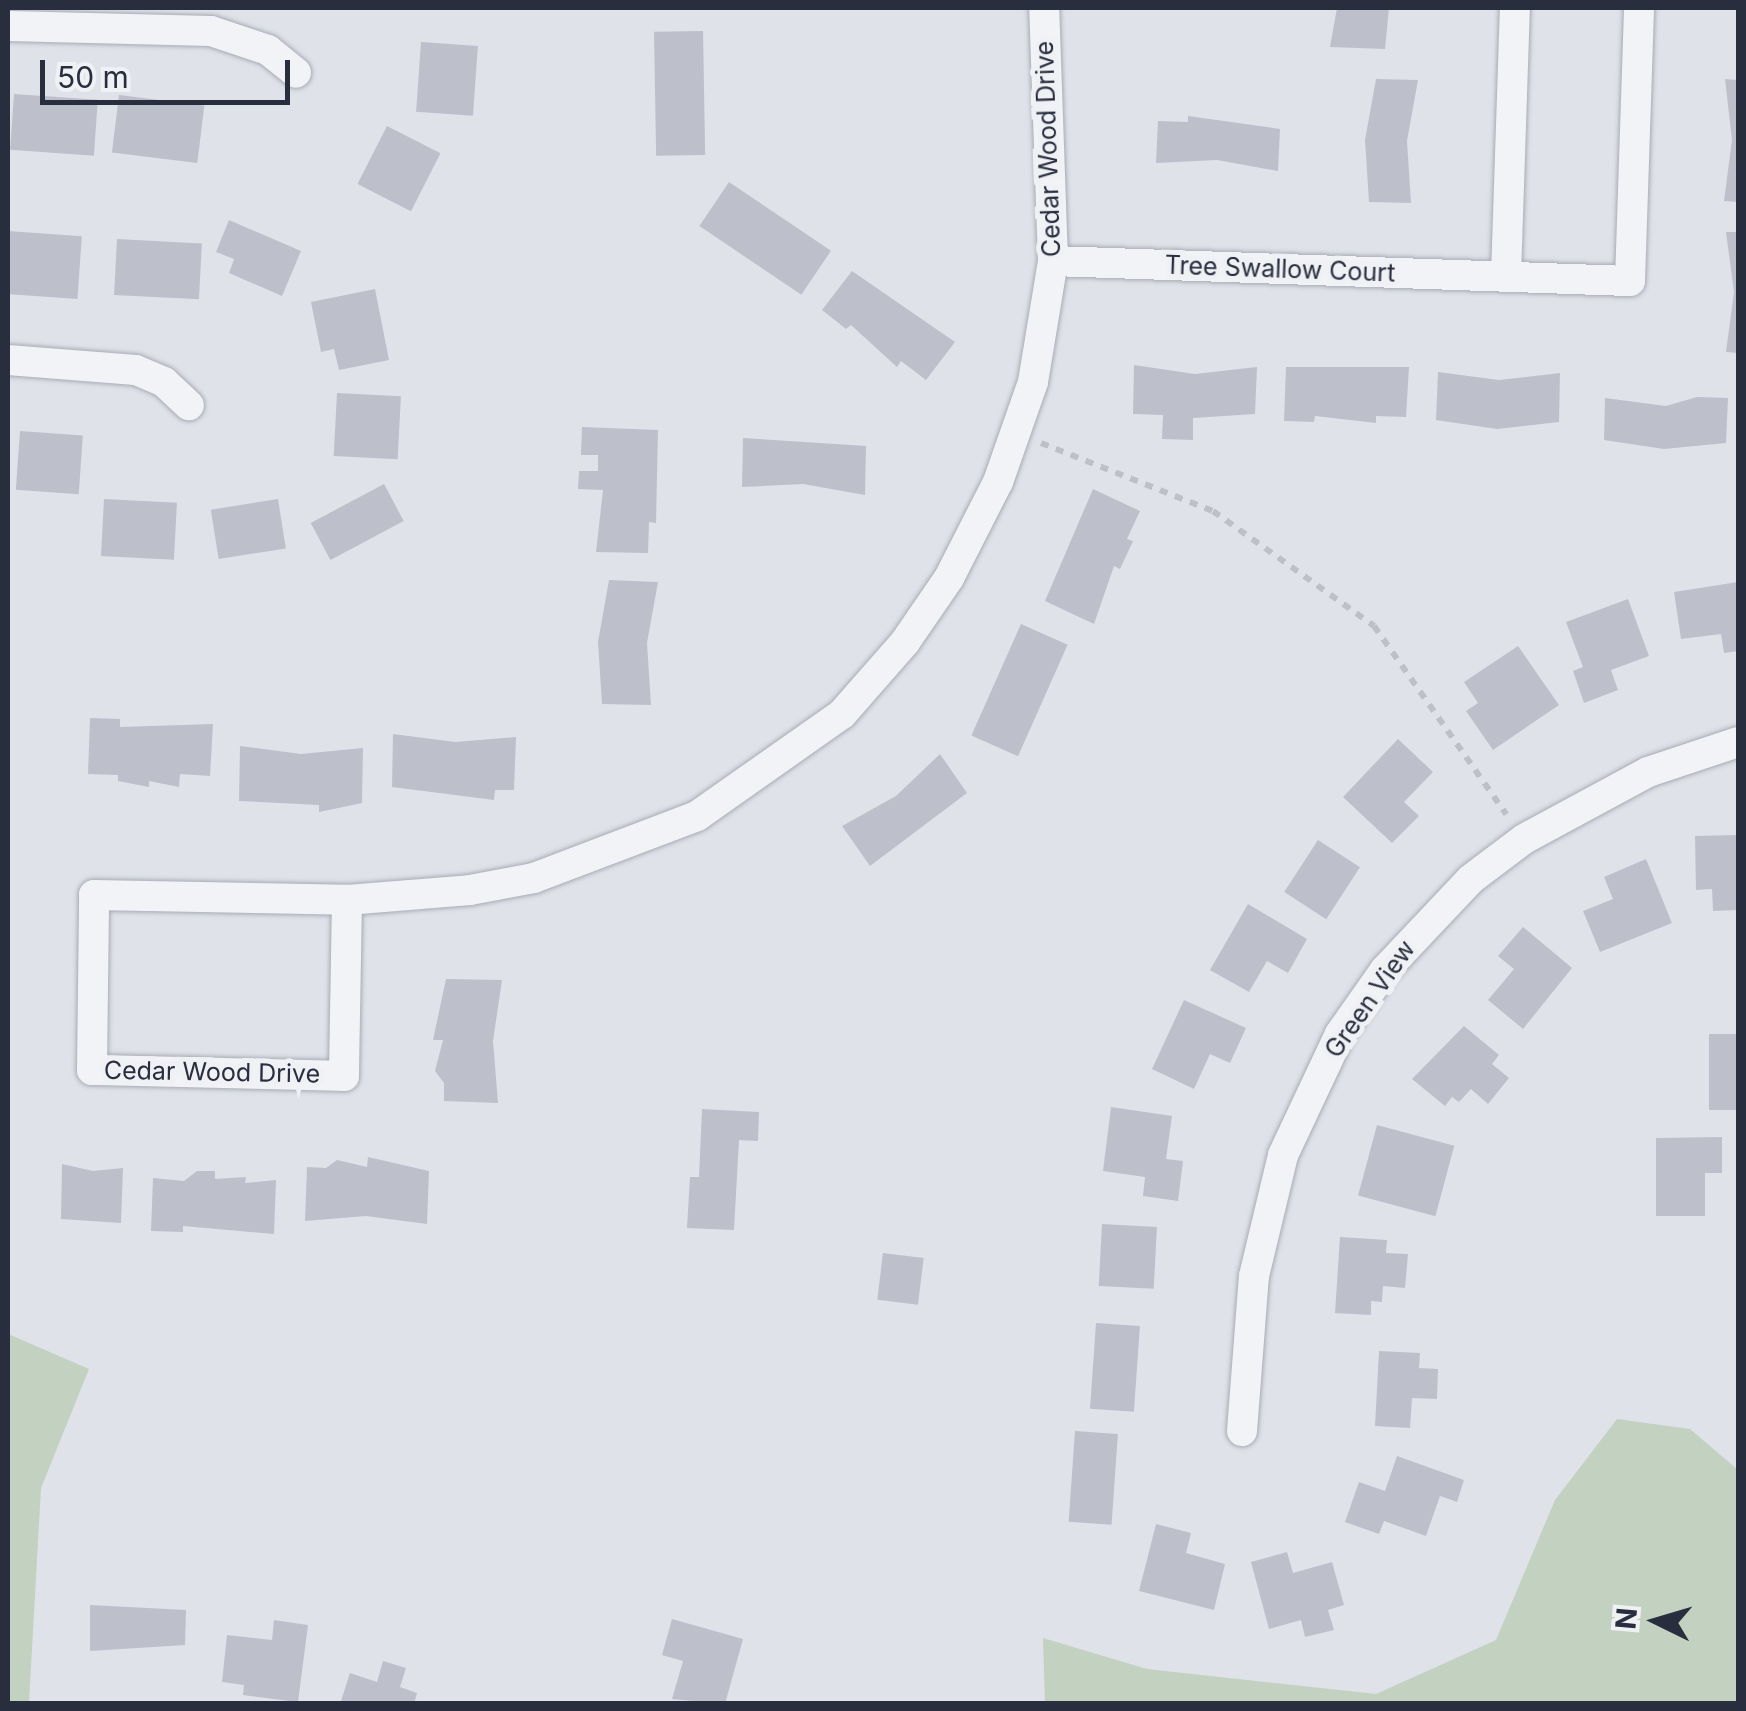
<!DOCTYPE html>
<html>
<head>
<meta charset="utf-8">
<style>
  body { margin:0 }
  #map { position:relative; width:1746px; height:1711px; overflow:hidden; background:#dfe2e8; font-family:Inter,sans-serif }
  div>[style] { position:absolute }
  .green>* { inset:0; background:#c3d1c1 }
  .building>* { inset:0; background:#bdc0ca; transform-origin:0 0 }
  .path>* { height:6px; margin-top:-3px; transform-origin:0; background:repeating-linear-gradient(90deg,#bec0c6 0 8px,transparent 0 16px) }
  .roads { filter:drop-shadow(0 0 2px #a8acb5) drop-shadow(0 0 2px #a8acb5) }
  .street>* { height:30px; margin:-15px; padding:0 15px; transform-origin:15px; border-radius:15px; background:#f2f3f6 }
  span { translate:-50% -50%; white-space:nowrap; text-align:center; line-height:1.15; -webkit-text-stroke:10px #eff1f5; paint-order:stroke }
  .street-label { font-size:25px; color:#292e3e }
  .frame { position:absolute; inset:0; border:10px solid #292e3e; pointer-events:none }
  .north { position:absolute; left:1606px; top:1571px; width:100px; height:100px; -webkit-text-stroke:8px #eff1f5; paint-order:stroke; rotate:275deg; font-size:28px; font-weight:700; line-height:40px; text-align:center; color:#292e3e }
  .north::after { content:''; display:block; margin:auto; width:35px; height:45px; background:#292e3e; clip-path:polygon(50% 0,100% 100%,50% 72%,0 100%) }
  .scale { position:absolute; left:40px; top:60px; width:250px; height:45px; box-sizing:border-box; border:5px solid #292e3e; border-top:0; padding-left:12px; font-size:30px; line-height:35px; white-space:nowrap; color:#292e3e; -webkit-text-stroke:8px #eff1f5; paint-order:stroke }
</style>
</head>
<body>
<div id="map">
  <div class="green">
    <i style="clip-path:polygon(8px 1334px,89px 1369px,41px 1488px,29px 1703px,8px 1703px)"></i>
    <i style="clip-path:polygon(1617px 1419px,1690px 1429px,1738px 1470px,1738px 1703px,1045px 1703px,1043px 1638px,1147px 1669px,1376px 1694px,1496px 1640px,1555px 1500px)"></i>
  </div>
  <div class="building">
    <i style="clip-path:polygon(1337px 8px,1389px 8px,1385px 49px,1330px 47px)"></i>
    <i style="left:703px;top:31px;width:124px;height:49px;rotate:89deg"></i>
    <i style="left:421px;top:42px;width:57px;height:70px;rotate:4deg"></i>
    <i style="clip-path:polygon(1376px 79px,1418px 80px,1407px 141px,1411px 203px,1369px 202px,1365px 140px)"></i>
    <i style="clip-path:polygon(1725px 79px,1738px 80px,1738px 202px,1724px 201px,1732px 140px)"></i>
    <i style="left:14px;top:94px;width:84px;height:56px;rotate:4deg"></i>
    <i style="left:119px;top:95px;width:86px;height:58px;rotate:7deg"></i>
    <i style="clip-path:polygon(1188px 116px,1280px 129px,1278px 171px,1217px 160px,1156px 163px,1158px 121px,1188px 122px)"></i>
    <i style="left:387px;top:126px;width:60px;height:65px;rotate:27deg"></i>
    <i style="left:729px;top:182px;width:123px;height:53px;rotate:34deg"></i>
    <i style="clip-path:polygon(229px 220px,301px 251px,282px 296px,229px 273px,234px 259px,216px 252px)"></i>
    <i style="left:8px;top:231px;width:74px;height:63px;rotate:4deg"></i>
    <i style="clip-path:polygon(1726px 232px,1738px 232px,1738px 353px,1726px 352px,1734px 292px)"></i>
    <i style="left:117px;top:239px;width:85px;height:56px;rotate:3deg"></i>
    <i style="clip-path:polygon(852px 271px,955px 342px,926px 380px,901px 361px,897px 367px,851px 325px,846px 329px,822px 310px)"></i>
    <i style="clip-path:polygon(375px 289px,389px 360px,339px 370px,334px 349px,321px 352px,311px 302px)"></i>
    <i style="clip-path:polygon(1134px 365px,1195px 374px,1257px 367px,1255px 414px,1193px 418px,1193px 440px,1162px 439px,1163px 415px,1133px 414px)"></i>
    <i style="clip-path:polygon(1286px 367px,1409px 367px,1406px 417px,1376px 416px,1376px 423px,1315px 416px,1314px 422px,1284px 421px)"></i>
    <i style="clip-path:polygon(1438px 372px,1499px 380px,1560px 373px,1559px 422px,1497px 429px,1436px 420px)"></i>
    <i style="left:337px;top:393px;width:64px;height:63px;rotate:3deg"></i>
    <i style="clip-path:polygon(1697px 397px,1728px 398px,1726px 443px,1664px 449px,1604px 440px,1605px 398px,1666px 406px)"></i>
    <i style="clip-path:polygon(582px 427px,658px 430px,656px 523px,649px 522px,648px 553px,596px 552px,603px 490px,578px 489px,579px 471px,598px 471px,598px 455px,581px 455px)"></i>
    <i style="left:20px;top:431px;width:63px;height:59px;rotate:4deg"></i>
    <i style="clip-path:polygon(743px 438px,866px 446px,865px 495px,803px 484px,742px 487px)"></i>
    <i style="left:384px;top:484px;width:42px;height:83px;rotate:62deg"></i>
    <i style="clip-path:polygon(1093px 489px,1140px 511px,1127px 539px,1133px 541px,1120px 569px,1114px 566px,1094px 624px,1045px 601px)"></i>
    <i style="left:104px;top:499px;width:73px;height:57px;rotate:3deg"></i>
    <i style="left:278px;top:499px;width:50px;height:68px;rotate:81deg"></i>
    <i style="clip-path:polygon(609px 580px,658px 582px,647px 643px,651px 705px,602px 704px,598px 642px)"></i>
    <i style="clip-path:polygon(1738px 582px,1738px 651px,1724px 653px,1721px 634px,1681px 639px,1674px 592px)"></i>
    <i style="clip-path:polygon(1628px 599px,1649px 656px,1611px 670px,1618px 690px,1584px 703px,1573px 671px,1583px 667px,1566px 622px)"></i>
    <i style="left:1021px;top:624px;width:51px;height:122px;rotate:24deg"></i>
    <i style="clip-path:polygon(1518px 646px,1559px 705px,1493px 750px,1466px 711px,1478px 703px,1464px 682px)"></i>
    <i style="clip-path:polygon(90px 718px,120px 719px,120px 727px,213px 724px,210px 776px,180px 774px,179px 787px,149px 781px,149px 787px,118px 781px,118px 775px,88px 774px)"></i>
    <i style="clip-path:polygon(393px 734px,455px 742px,516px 737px,514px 790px,495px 790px,494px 800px,392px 787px)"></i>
    <i style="clip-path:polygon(1398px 739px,1433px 772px,1404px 802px,1419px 816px,1392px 843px,1343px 797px)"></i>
    <i style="clip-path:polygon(240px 746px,301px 754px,363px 748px,362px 803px,319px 812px,319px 805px,239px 801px)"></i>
    <i style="clip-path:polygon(940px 754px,967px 793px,870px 866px,842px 826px,896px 796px)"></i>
    <i style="clip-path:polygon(1738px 835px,1738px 910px,1713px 911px,1712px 889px,1696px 890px,1695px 836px)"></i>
    <i style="left:1318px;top:840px;width:50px;height:62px;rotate:33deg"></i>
    <i style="clip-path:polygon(1646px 859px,1672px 923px,1600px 952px,1583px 911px,1613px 899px,1604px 877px)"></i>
    <i style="clip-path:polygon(1248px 904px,1307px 939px,1288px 973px,1267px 961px,1249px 992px,1210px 970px)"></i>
    <i style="clip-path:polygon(1523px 927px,1572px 968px,1523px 1029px,1488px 1000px,1514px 969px,1498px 956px)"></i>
    <i style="clip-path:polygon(446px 979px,502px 980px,493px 1041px,498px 1103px,444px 1101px,444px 1083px,435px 1071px,443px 1040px,433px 1040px)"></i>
    <i style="clip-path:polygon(1184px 1000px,1246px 1028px,1230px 1063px,1210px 1054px,1194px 1089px,1152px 1069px)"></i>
    <i style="clip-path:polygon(1464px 1026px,1499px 1055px,1492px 1064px,1509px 1078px,1488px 1104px,1471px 1089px,1459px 1102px,1452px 1097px,1445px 1106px,1412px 1079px)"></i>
    <i style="left:1709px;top:1034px;width:29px;height:76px"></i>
    <i style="clip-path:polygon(1111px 1107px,1172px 1116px,1166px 1159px,1183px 1161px,1178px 1201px,1143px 1196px,1145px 1177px,1103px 1171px)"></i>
    <i style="clip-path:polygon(702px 1109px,759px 1112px,758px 1141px,739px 1140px,734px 1230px,687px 1228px,690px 1177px,699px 1177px)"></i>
    <i style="left:1377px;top:1125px;width:80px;height:73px;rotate:15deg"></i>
    <i style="clip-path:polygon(1722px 1137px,1722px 1173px,1705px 1173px,1705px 1216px,1656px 1216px,1656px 1138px)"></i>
    <i style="clip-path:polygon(368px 1157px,429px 1171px,427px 1224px,366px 1216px,305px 1221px,307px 1167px,326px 1168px,337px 1160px,367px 1167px)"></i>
    <i style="clip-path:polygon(62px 1164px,93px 1171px,123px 1168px,121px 1223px,61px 1219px)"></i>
    <i style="clip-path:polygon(197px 1171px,215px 1171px,215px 1179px,246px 1177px,245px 1183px,276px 1180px,274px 1234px,183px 1226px,183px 1232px,151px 1231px,153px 1178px,184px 1181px)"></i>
    <i style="left:1102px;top:1224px;width:55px;height:62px;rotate:3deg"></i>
    <i style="clip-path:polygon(1340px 1237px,1387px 1240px,1386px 1253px,1408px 1254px,1405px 1288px,1383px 1286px,1382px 1302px,1371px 1301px,1371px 1315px,1335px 1313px)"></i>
    <i style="left:883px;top:1253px;width:41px;height:47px;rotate:7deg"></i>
    <i style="left:1096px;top:1323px;width:44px;height:86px;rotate:4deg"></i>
    <i style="clip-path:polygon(1379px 1351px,1420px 1353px,1419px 1368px,1438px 1369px,1437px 1399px,1412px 1398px,1410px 1428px,1375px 1426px)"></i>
    <i style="left:1075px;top:1431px;width:43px;height:91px;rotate:4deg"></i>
    <i style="clip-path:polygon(1397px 1456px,1464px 1480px,1457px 1502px,1440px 1496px,1426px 1536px,1384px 1521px,1379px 1534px,1345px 1522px,1359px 1482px,1385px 1491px)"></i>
    <i style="clip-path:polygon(1156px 1524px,1191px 1533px,1186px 1553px,1225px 1564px,1214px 1610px,1139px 1591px)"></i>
    <i style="clip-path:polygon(1287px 1552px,1293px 1573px,1332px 1562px,1344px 1605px,1328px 1610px,1334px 1630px,1305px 1637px,1301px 1620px,1269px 1629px,1251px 1562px)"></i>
    <i style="clip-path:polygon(90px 1605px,186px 1610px,185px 1645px,90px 1651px)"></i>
    <i style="clip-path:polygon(672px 1619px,743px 1639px,725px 1704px,672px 1699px,683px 1661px,662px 1655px)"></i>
    <i style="clip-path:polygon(274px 1620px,308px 1625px,298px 1702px,243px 1695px,244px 1685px,222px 1682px,227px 1635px,272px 1640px)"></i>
    <i style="clip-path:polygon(383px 1661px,406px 1668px,400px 1687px,417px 1693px,414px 1704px,340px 1704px,350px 1673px,377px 1682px)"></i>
  </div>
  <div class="path">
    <i style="left:1041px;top:443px;width:185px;rotate:21.6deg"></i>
    <i style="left:1213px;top:511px;width:198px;rotate:35.5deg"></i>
    <i style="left:1374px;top:626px;width:230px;rotate:54.9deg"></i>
  </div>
  <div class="roads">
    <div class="street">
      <i style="left:8px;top:26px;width:203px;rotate:1.4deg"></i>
      <i style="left:211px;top:31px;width:60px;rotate:18.4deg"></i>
      <i style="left:268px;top:50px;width:36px;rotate:39deg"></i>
      <i style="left:1053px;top:261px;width:577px;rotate:1.99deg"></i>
      <i style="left:1630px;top:281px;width:273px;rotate:-88.1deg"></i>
      <i style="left:1506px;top:276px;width:268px;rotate:-88.1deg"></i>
      <i style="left:8px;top:360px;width:128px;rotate:4.5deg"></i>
      <i style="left:136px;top:370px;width:30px;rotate:23deg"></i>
      <i style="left:164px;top:382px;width:34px;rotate:43deg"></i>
      <i style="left:347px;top:900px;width:176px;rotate:91deg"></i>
      <i style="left:344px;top:1076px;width:252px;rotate:-178.6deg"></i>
      <i style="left:92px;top:1070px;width:175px;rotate:-89.3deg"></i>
      <i style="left:94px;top:895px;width:253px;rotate:1.1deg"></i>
      <i style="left:347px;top:900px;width:123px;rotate:-4.6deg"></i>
      <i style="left:470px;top:890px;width:65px;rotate:-10.6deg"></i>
      <i style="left:534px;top:878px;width:174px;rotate:-20.8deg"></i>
      <i style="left:697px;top:816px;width:177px;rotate:-35.1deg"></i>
      <i style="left:842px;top:714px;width:96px;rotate:-48.8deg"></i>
      <i style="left:905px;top:642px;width:78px;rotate:-55.5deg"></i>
      <i style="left:949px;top:578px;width:108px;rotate:-63deg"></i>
      <i style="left:998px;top:482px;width:106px;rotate:-70.7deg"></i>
      <i style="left:1033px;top:382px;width:123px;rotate:-80.6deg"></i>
      <i style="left:1053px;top:261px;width:253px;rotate:-92deg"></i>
      <i style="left:1242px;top:1431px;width:155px;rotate:-85.6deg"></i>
      <i style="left:1254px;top:1276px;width:124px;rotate:-76.5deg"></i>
      <i style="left:1283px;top:1155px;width:134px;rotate:-64.8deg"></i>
      <i style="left:1340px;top:1034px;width:78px;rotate:-54.9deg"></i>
      <i style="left:1385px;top:970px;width:125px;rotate:-46.6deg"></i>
      <i style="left:1471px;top:879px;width:66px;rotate:-37deg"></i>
      <i style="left:1524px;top:839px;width:141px;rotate:-28.4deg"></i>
      <i style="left:1648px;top:772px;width:95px;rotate:-18.4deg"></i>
    </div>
  </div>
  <div class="street-label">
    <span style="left:1048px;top:149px;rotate:-92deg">Cedar Wood Drive</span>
    <span style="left:1280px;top:269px;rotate:2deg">Tree Swallow Court</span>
    <span style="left:1370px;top:999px;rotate:-55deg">Green View</span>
    <span style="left:212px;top:1072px;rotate:1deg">Cedar Wood Drive</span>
  </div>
  <div class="frame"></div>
  <div class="north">N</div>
  <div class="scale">50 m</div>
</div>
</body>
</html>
